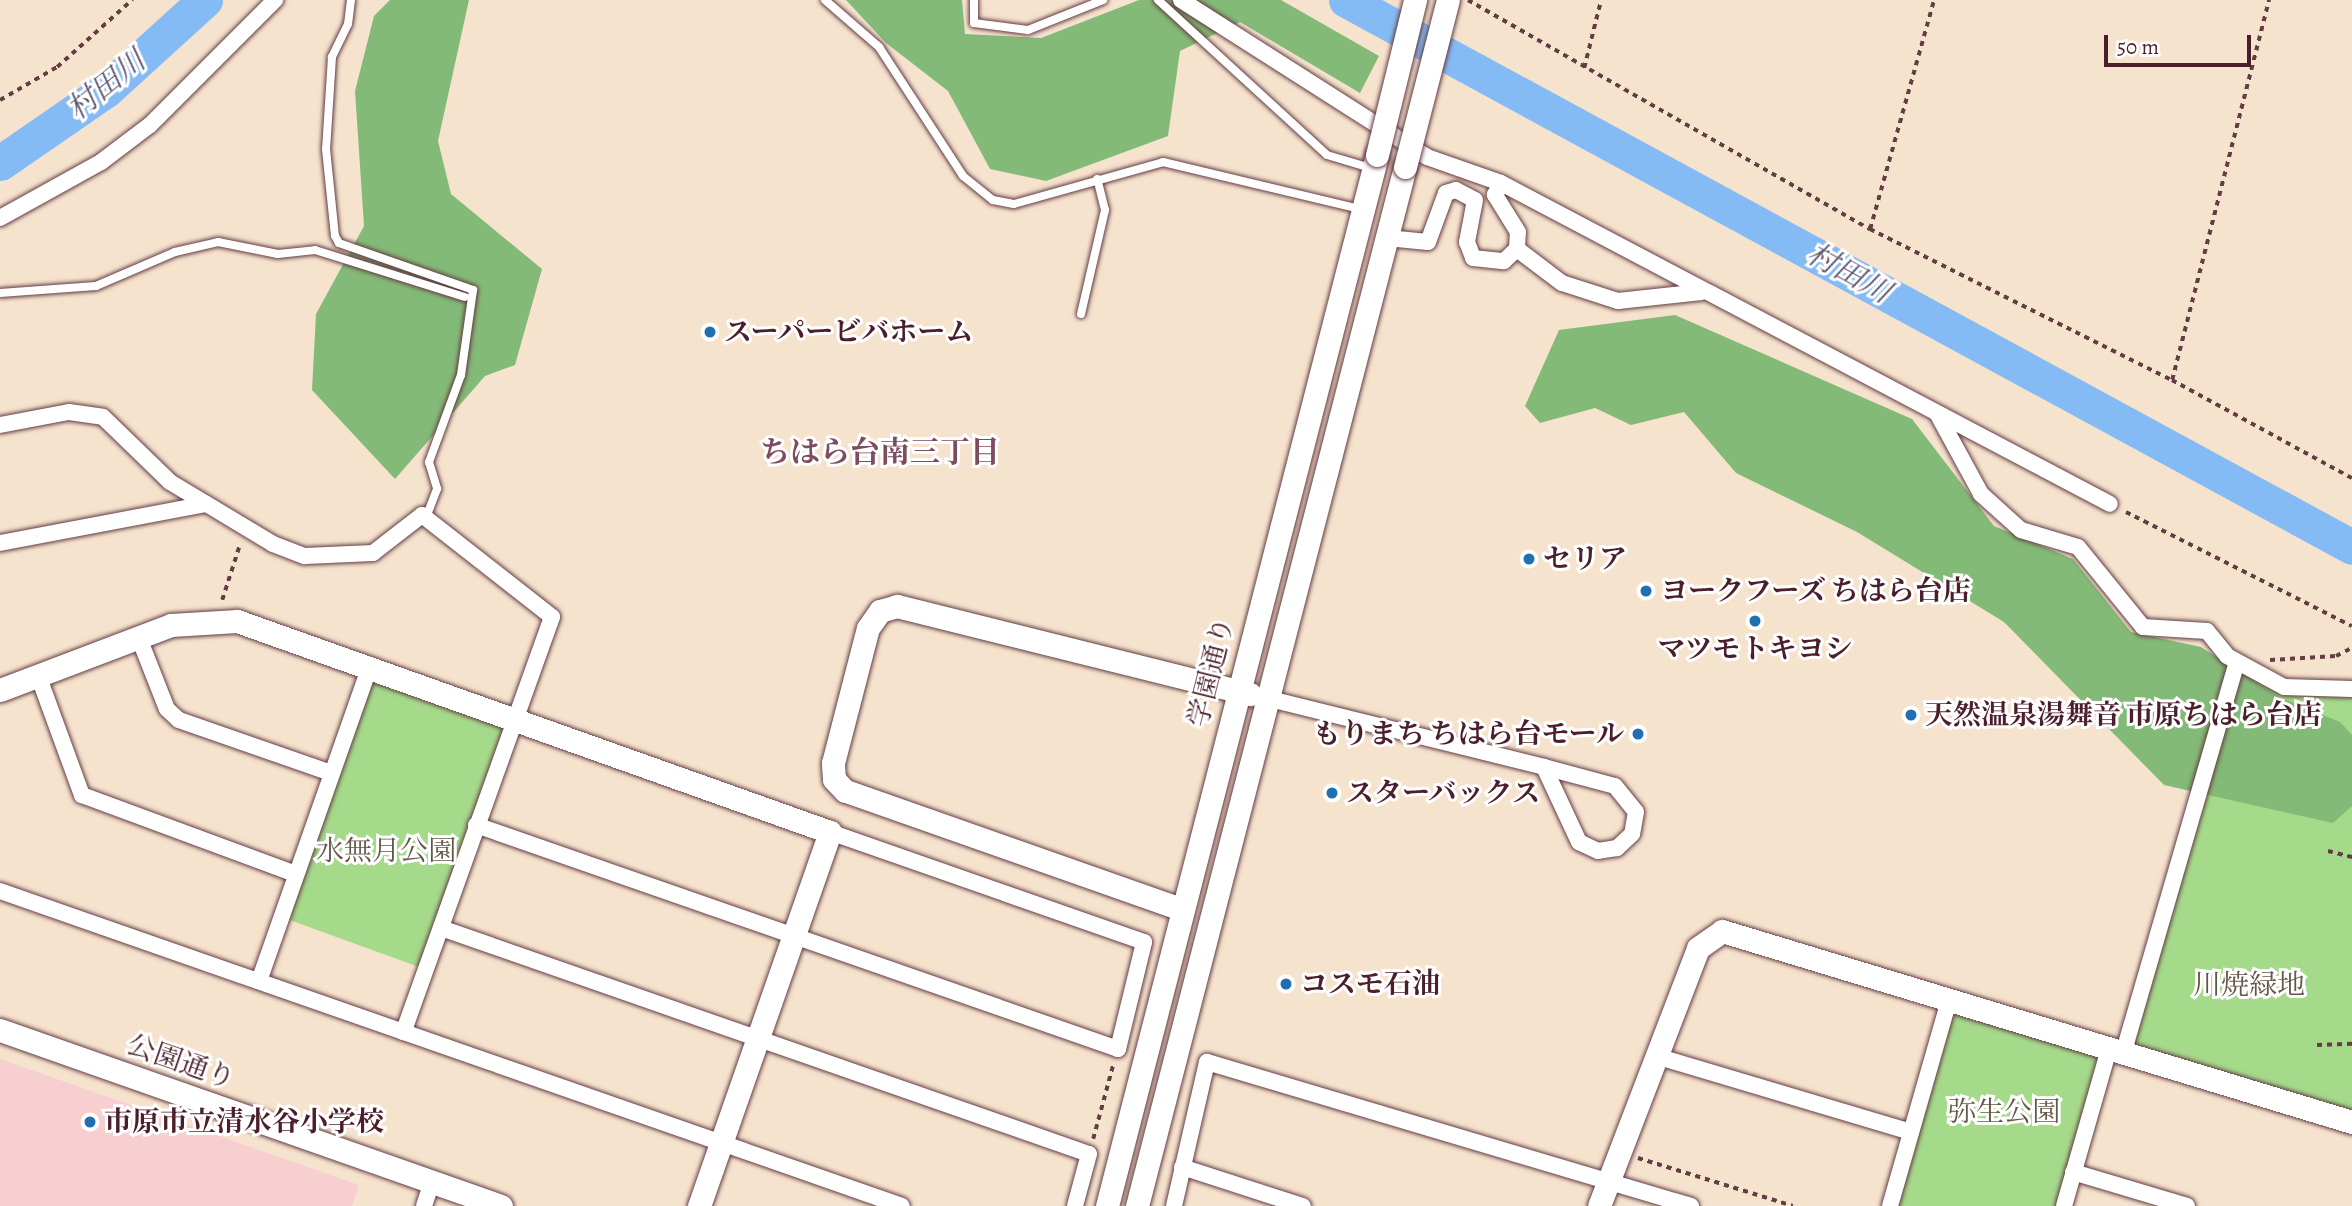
<!DOCTYPE html>
<html>
<head>
<meta charset="utf-8">
<style>
  body { margin:0 }
  #map { position:relative; width:2352px; height:1206px; overflow:hidden; background:#f6e3ce; font-family:Alegreya,"Noto Serif JP",serif }
  div>[style] { position:absolute }
  .built>* { inset:0; background:#f7cfd0 }
  .green>* { inset:0; background:#a5da8b; transform-origin:0 0 }
  .forest>* { inset:0; background:#84ba77 }
  .river>* { height:35px; margin:-17.5px; padding:0 17.5px; transform-origin:17.5px; border-radius:17.5px; background:#85bbf4 }
  .path>* { height:3.5px; margin-top:-1.75px; transform-origin:0; background:repeating-linear-gradient(90deg,#643c43 0 5px,transparent 0 10px) }
  .roads { filter:drop-shadow(0 0 2px #643c43) drop-shadow(0 0 2px #643c43) }
  .lane>* { height:8px; margin:-4px; padding:0 4px; transform-origin:4px; border-radius:4px; background:#fff }
  .street>* { height:16px; margin:-8px; padding:0 8px; transform-origin:8px; border-radius:8px; background:#fff }
  .secondary>* { height:23px; margin:-11.5px; padding:0 11.5px; transform-origin:11.5px; border-radius:11.5px; background:#fff }
  .bridges { filter:drop-shadow(0 0 2px #643c43) drop-shadow(0 0 2px #643c43) }
  .secondary-bridge>* { height:23px; margin:-11.5px; padding:0 11.5px; transform-origin:11.5px; border-radius:11.5px; background:#fff }
  .dots>* { width:19px; height:19px; translate:-50% -50%; box-sizing:border-box; border:4px solid #fff; border-radius:50% }
  span { translate:-50% -50%; white-space:nowrap; text-align:center; line-height:1.15; -webkit-text-stroke:6px #fff; paint-order:stroke }
  .poi-label { font-size:28px; color:#4a1f2b; font-weight:700 }
  .left { translate:0 -50%; text-align:left }
  .right { translate:-100% -50%; text-align:right }
  .street-label { font-size:28px; color:#4a1f2b }
  .park-label { font-size:28px; color:#655748 }
  .water-label { font-size:30px; color:#5f5671; font-style:italic }
  .neighbourhood-label { font-size:30px; color:#7d4c61; font-weight:700 }
  .scale { position:absolute; left:2104px; top:35px; width:147px; height:32px; box-sizing:border-box; border:4px solid #4a1f2b; border-top:0; padding-left:9px; font-size:21px; line-height:24px; white-space:nowrap; color:#4a1f2b; -webkit-text-stroke:5px #fff; paint-order:stroke }
</style>
</head>
<body>
<div id="map">
  <div class="built">
    <i style="clip-path:polygon(0 1059px,359px 1185px,352px 1206px,0 1206px)"></i>
  </div>
  <div class="green">
    <i style="clip-path:polygon(2237px 662px,2284px 687px,2352px 690px,2352px 1122px,2123px 1054px)"></i>
    <i style="left:370px;top:665px;width:153px;height:267px;rotate:20deg"></i>
    <i style="clip-path:polygon(1949px 1000px,2109px 1049px,2065px 1206px,1890px 1206px)"></i>
  </div>
  <div class="forest">
    <i style="clip-path:polygon(390px 0,469px 0,438px 141px,451px 194px,542px 269px,515px 365px,485px 376px,395px 479px,312px 390px,316px 314px,364px 226px,355px 91px,374px 16px)"></i>
    <i style="clip-path:polygon(846px 0,962px 0,965px 34px,1041px 38px,1139px 0,1281px 0,1379px 56px,1360px 93px,1240px 22px,1180px 51px,1168px 136px,1046px 181px,990px 169px,948px 91px,886px 43px)"></i>
    <i style="clip-path:polygon(1675px 315px,1912px 419px,1994px 526px,2073px 559px,2131px 632px,2201px 647px,2279px 697px,2340px 722px,2352px 735px,2352px 806px,2333px 823px,2164px 785px,2004px 622px,1857px 532px,1736px 473px,1684px 412px,1631px 425px,1595px 408px,1540px 423px,1525px 406px,1559px 330px)"></i>
  </div>
  <div class="river">
    <i style="left:1346px;top:0;width:1145px;rotate:28.53deg"></i>
    <i style="left:0;top:163px;width:129px;rotate:-34.6deg"></i>
    <i style="left:106px;top:90px;width:134px;rotate:-42.3deg"></i>
  </div>
  <div class="path">
    <i style="left:1468px;top:0;width:463px;rotate:29.7deg"></i>
    <i style="left:1870px;top:229px;width:338px;rotate:26.6deg"></i>
    <i style="left:2172px;top:380px;width:205px;rotate:28.6deg"></i>
    <i style="left:1584px;top:68px;width:70px;rotate:-76deg"></i>
    <i style="left:0;top:100px;width:66px;rotate:-30.1deg"></i>
    <i style="left:57px;top:67px;width:101px;rotate:-41.8deg"></i>
    <i style="left:1870px;top:229px;width:238px;rotate:-74.4deg"></i>
    <i style="left:2172px;top:380px;width:392px;rotate:-75.7deg"></i>
    <i style="left:2126px;top:512px;width:253px;rotate:26.8deg"></i>
    <i style="left:222px;top:600px;width:59px;rotate:-72.2deg"></i>
    <i style="left:2270px;top:660px;width:66px;rotate:-3.5deg"></i>
    <i style="left:2336px;top:656px;width:18px;rotate:-27deg"></i>
    <i style="left:2328px;top:851px;width:25px;rotate:14deg"></i>
    <i style="left:2317px;top:1045px;width:35px;rotate:-2deg"></i>
    <i style="left:1093px;top:1139px;width:77px;rotate:-74.9deg"></i>
    <i style="left:1638px;top:1158px;width:162px;rotate:17.2deg"></i>
  </div>
  <div class="roads">
    <div class="lane">
      <i style="left:351px;top:0;width:24px;rotate:97deg"></i>
      <i style="left:348px;top:24px;width:37px;rotate:116deg"></i>
      <i style="left:332px;top:57px;width:92px;rotate:93.7deg"></i>
      <i style="left:326px;top:149px;width:87px;rotate:84.1deg"></i>
      <i style="left:335px;top:236px;width:8px;rotate:60deg"></i>
      <i style="left:339px;top:243px;width:142px;rotate:19.3deg"></i>
      <i style="left:473px;top:290px;width:86px;rotate:98deg"></i>
      <i style="left:461px;top:375px;width:93px;rotate:110.2deg"></i>
      <i style="left:429px;top:462px;width:28px;rotate:73deg"></i>
      <i style="left:437px;top:489px;width:30px;rotate:111deg"></i>
      <i style="left:825px;top:0;width:72px;rotate:41deg"></i>
      <i style="left:879px;top:47px;width:154px;rotate:56.9deg"></i>
      <i style="left:963px;top:176px;width:38px;rotate:39deg"></i>
      <i style="left:993px;top:200px;width:21px;rotate:11deg"></i>
      <i style="left:1014px;top:204px;width:155px;rotate:-15.7deg"></i>
      <i style="left:1163px;top:162px;width:203px;rotate:13.4deg"></i>
      <i style="left:974px;top:0;width:23px;rotate:90deg"></i>
      <i style="left:974px;top:23px;width:54px;rotate:7.4deg"></i>
      <i style="left:1028px;top:30px;width:81px;rotate:-21.8deg"></i>
      <i style="left:1158px;top:0;width:229px;rotate:42.5deg"></i>
      <i style="left:1327px;top:155px;width:46px;rotate:16.5deg"></i>
      <i style="left:0;top:293px;width:96px;rotate:-4.2deg"></i>
      <i style="left:96px;top:286px;width:86px;rotate:-23.3deg"></i>
      <i style="left:175px;top:252px;width:44px;rotate:-13.1deg"></i>
      <i style="left:218px;top:242px;width:61px;rotate:11.3deg"></i>
      <i style="left:278px;top:254px;width:37px;rotate:-6deg"></i>
      <i style="left:315px;top:250px;width:157px;rotate:17.4deg"></i>
      <i style="left:1081px;top:314px;width:107px;rotate:-77deg"></i>
      <i style="left:1105px;top:210px;width:32px;rotate:-104deg"></i>
    </div>
    <div class="street">
      <i style="left:1181px;top:0;width:292px;rotate:32.5deg"></i>
      <i style="left:1427px;top:157px;width:78px;rotate:19.4deg"></i>
      <i style="left:1501px;top:183px;width:688px;rotate:27.79deg"></i>
      <i style="left:0;top:218px;width:115px;rotate:-29deg"></i>
      <i style="left:101px;top:162px;width:61px;rotate:-37.1deg"></i>
      <i style="left:150px;top:125px;width:177px;rotate:-45deg"></i>
      <i style="left:1387px;top:238px;width:41px;rotate:5.6deg"></i>
      <i style="left:1428px;top:242px;width:52px;rotate:-69.8deg"></i>
      <i style="left:1446px;top:193px;width:10px;rotate:-17deg"></i>
      <i style="left:1456px;top:190px;width:21px;rotate:28deg"></i>
      <i style="left:1475px;top:200px;width:43px;rotate:100.8deg"></i>
      <i style="left:1467px;top:242px;width:17px;rotate:69deg"></i>
      <i style="left:1473px;top:258px;width:31px;rotate:6deg"></i>
      <i style="left:1504px;top:261px;width:18px;rotate:-43deg"></i>
      <i style="left:1517px;top:249px;width:17px;rotate:-87deg"></i>
      <i style="left:1518px;top:232px;width:44px;rotate:-121.9deg"></i>
      <i style="left:1495px;top:195px;width:13px;rotate:-63deg"></i>
      <i style="left:1517px;top:249px;width:56px;rotate:37.1deg"></i>
      <i style="left:1562px;top:283px;width:59px;rotate:17.8deg"></i>
      <i style="left:1618px;top:301px;width:84px;rotate:-6.1deg"></i>
      <i style="left:1938px;top:415px;width:90px;rotate:61.4deg"></i>
      <i style="left:1981px;top:494px;width:54px;rotate:42deg"></i>
      <i style="left:2021px;top:530px;width:59px;rotate:16.6deg"></i>
      <i style="left:2078px;top:547px;width:103px;rotate:50.9deg"></i>
      <i style="left:2143px;top:627px;width:64px;rotate:3.6deg"></i>
      <i style="left:2207px;top:631px;width:32px;rotate:51deg"></i>
      <i style="left:2227px;top:656px;width:65px;rotate:28.5deg"></i>
      <i style="left:2284px;top:687px;width:68px;rotate:1.7deg"></i>
      <i style="left:0;top:425px;width:70px;rotate:-10.7deg"></i>
      <i style="left:69px;top:412px;width:34px;rotate:8deg"></i>
      <i style="left:103px;top:417px;width:93px;rotate:44.1deg"></i>
      <i style="left:170px;top:482px;width:120px;rotate:31deg"></i>
      <i style="left:273px;top:544px;width:34px;rotate:21deg"></i>
      <i style="left:305px;top:556px;width:68px;rotate:-2.5deg"></i>
      <i style="left:373px;top:553px;width:62px;rotate:-37.8deg"></i>
      <i style="left:422px;top:515px;width:165px;rotate:38.1deg"></i>
      <i style="left:552px;top:617px;width:441px;rotate:109.7deg"></i>
      <i style="left:0;top:543px;width:210px;rotate:-10.7deg"></i>
      <i style="left:139px;top:638px;width:76px;rotate:68.5deg"></i>
      <i style="left:167px;top:709px;width:16px;rotate:43deg"></i>
      <i style="left:179px;top:720px;width:161px;rotate:19.2deg"></i>
      <i style="left:38px;top:675px;width:128px;rotate:69.9deg"></i>
      <i style="left:82px;top:795px;width:228px;rotate:20.3deg"></i>
      <i style="left:1266px;top:698px;width:286px;rotate:13.9deg"></i>
      <i style="left:1544px;top:767px;width:73px;rotate:15deg"></i>
      <i style="left:1615px;top:786px;width:33px;rotate:51deg"></i>
      <i style="left:1636px;top:812px;width:22px;rotate:100deg"></i>
      <i style="left:1632px;top:834px;width:21px;rotate:137deg"></i>
      <i style="left:1617px;top:848px;width:19px;rotate:171deg"></i>
      <i style="left:1598px;top:851px;width:21px;rotate:-155deg"></i>
      <i style="left:1579px;top:842px;width:83px;rotate:-115deg"></i>
      <i style="left:476px;top:825px;width:680px;rotate:19.23deg"></i>
      <i style="left:1118px;top:1049px;width:110px;rotate:-76.3deg"></i>
      <i style="left:1144px;top:942px;width:333px;rotate:-160.7deg"></i>
      <i style="left:0;top:891px;width:955px;rotate:19.25deg"></i>
      <i style="left:441px;top:928px;width:686px;rotate:19.23deg"></i>
      <i style="left:1089px;top:1154px;width:54px;rotate:105.1deg"></i>
      <i style="left:259px;top:981px;width:335px;rotate:-70.6deg"></i>
      <i style="left:2123px;top:1054px;width:408px;rotate:-73.8deg"></i>
      <i style="left:1656px;top:1056px;width:266px;rotate:16.6deg"></i>
      <i style="left:1182px;top:1167px;width:127px;rotate:17.9deg"></i>
      <i style="left:2073px;top:1172px;width:119px;rotate:16.6deg"></i>
      <i style="left:424px;top:1206px;width:25px;rotate:-72deg"></i>
      <i style="left:1174px;top:1206px;width:148px;rotate:-77.1deg"></i>
      <i style="left:1207px;top:1062px;width:505px;rotate:16.57deg"></i>
      <i style="left:1890px;top:1206px;width:214px;rotate:-74deg"></i>
      <i style="left:2064px;top:1206px;width:163px;rotate:-74deg"></i>
    </div>
    <div class="secondary">
      <i style="left:0;top:690px;width:183px;rotate:-20.8deg"></i>
      <i style="left:171px;top:625px;width:66px;rotate:-3.5deg"></i>
      <i style="left:237px;top:621px;width:629px;rotate:19.59deg"></i>
      <i style="left:830px;top:832px;width:396px;rotate:109.3deg"></i>
      <i style="left:1181px;top:909px;width:356px;rotate:-160.6deg"></i>
      <i style="left:845px;top:791px;width:16px;rotate:-133deg"></i>
      <i style="left:834px;top:779px;width:16px;rotate:-94deg"></i>
      <i style="left:833px;top:763px;width:139px;rotate:-75.5deg"></i>
      <i style="left:868px;top:628px;width:21px;rotate:-55deg"></i>
      <i style="left:880px;top:611px;width:18px;rotate:-16deg"></i>
      <i style="left:897px;top:606px;width:364px;rotate:14deg"></i>
      <i style="left:0;top:1030px;width:531px;rotate:19.36deg"></i>
      <i style="left:1107px;top:1206px;width:1085px;rotate:-75.59deg"></i>
      <i style="left:1137px;top:1206px;width:1073px;rotate:-75.54deg"></i>
      <i style="left:1599px;top:1206px;width:276px;rotate:-69deg"></i>
      <i style="left:1698px;top:948px;width:29px;rotate:-35deg"></i>
      <i style="left:1722px;top:931px;width:658px;rotate:16.87deg"></i>
    </div>
  </div>
  <div class="bridges">
    <div class="secondary-bridge">
      <i style="left:1377px;top:155px;width:160px;rotate:-76.2deg"></i>
      <i style="left:1405px;top:167px;width:172px;rotate:-75.6deg"></i>
    </div>
  </div>
  <div class="dots">
    <i style="left:710px;top:332px;background:#1f6fb2"></i>
    <i style="left:1529px;top:559px;background:#1f6fb2"></i>
    <i style="left:1646px;top:591px;background:#1f6fb2"></i>
    <i style="left:1755px;top:621px;background:#1f6fb2"></i>
    <i style="left:1911px;top:715px;background:#1f6fb2"></i>
    <i style="left:1638px;top:734px;background:#1f6fb2"></i>
    <i style="left:1332px;top:793px;background:#1f6fb2"></i>
    <i style="left:1286px;top:984px;background:#1f6fb2"></i>
    <i style="left:90px;top:1122px;background:#1f6fb2"></i>
  </div>
  <div class="poi-label">
    <span class="left" style="left:724px;top:332px">スーパービバホーム</span>
    <span class="left" style="left:1543px;top:559px">セリア</span>
    <span class="left" style="left:1660px;top:591px">ヨークフーズ ちはら台店</span>
    <span style="left:1755px;top:649px">マツモトキヨシ</span>
    <span class="left" style="left:1925px;top:715px">天然温泉湯舞音 市原ちはら台店</span>
    <span class="right" style="left:1624px;top:734px">もりまち ちはら台モール</span>
    <span class="left" style="left:1346px;top:793px">スターバックス</span>
    <span class="left" style="left:1300px;top:984px">コスモ石油</span>
    <span class="left" style="left:104px;top:1122px">市原市立清水谷小学校</span>
  </div>
  <div class="street-label">
    <span style="left:1211px;top:672px;rotate:-76deg">学園通り</span>
    <span style="left:181px;top:1062px;rotate:19deg">公園通り</span>
  </div>
  <div class="park-label">
    <span style="left:386px;top:851px">水無月公園</span>
    <span style="left:2249px;top:985px">川焼緑地</span>
    <span style="left:2004px;top:1112px">弥生公園</span>
  </div>
  <div class="water-label">
    <span style="left:106px;top:85px;rotate:-39deg">村田川</span>
    <span style="left:1849px;top:273px;rotate:29deg">村田川</span>
  </div>
  <div class="neighbourhood-label">
    <span style="left:880px;top:452px">ちはら台南三丁目</span>
  </div>
  <div class="scale">50 m</div>
</div>
</body>
</html>
